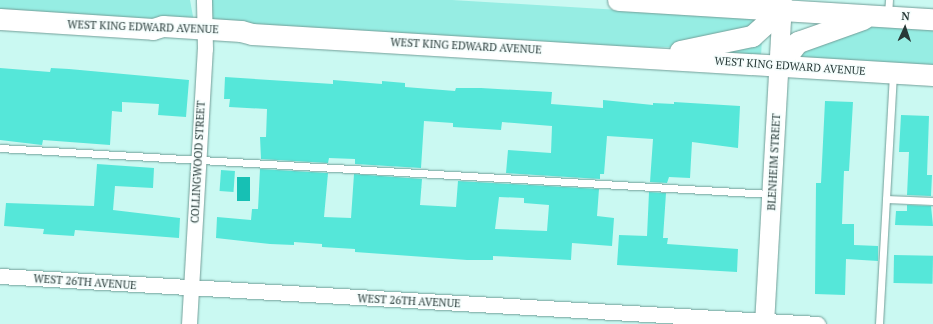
<!DOCTYPE html>
<html>
<head>
<meta charset="utf-8">
<style>
  body { margin:0 }
  #map { position:relative; width:933px; height:324px; overflow:hidden; background:#caf9f2; font-family:"PT Serif",serif }
  div>[style] { position:absolute }
  .green>* { inset:0; background:#96ede3 }
  .water>* { inset:0; background:#17c0b4; transform-origin:0 0 }
  .building>* { inset:0; background:#55e7d9; transform-origin:0 0 }
  .roads { filter:drop-shadow(0 0 1px #729e98) drop-shadow(0 0 1px #729e98) }
  .service>* { height:7px; margin:-3.5px; padding:0 3.5px; transform-origin:3.5px; border-radius:3.5px; background:#fff }
  .minor>* { height:15px; margin:-7.5px; padding:0 7.5px; transform-origin:7.5px; border-radius:7.5px; background:#fff }
  .tertiary>* { height:19px; margin:-9.5px; padding:0 9.5px; transform-origin:9.5px; border-radius:9.5px; background:#fff }
  .secondary>* { height:21px; margin:-10.5px; padding:0 10.5px; transform-origin:10.5px; border-radius:10.5px; background:#fff }
  span { translate:-50% -50%; white-space:nowrap; text-align:center; line-height:1.15; -webkit-text-stroke:3px #f4fdfc; paint-order:stroke }
  .street-label { font-size:11px; color:#273937 }
  .north { position:absolute; left:885px; top:8px; width:40px; height:40px; -webkit-text-stroke:3px #f4fdfc; paint-order:stroke; rotate:3deg; font-size:11px; font-weight:700; line-height:16px; text-align:center; color:#273937 }
  .north::after { content:''; display:block; margin:auto; width:14px; height:18px; background:#273937; clip-path:polygon(50% 0,100% 100%,50% 72%,0 100%) }
</style>
</head>
<body>
<div id="map">
  <div class="green">
    <i style="clip-path:polygon(0 0,190px 0,194px 22px,0 10px)"></i>
    <i style="clip-path:polygon(208px 0,452px 0,752px 18px,755px 20px,754px 29px,686px 47px,624px 48px,228px 24px,213px 19px)"></i>
    <i style="clip-path:polygon(861px 25px,933px 28px,933px 67px,802px 60px,802px 45px)"></i>
    <i style="clip-path:polygon(762px 39px,761px 56px,713px 53px)"></i>
  </div>
  <div class="water">
    <i style="left:237px;top:177px;width:13px;height:24px"></i>
  </div>
  <div class="building">
    <i style="clip-path:polygon(0 68px,50px 72px,51px 68px,69px 69px,189px 80px,186px 117px,158px 115px,159px 104px,122px 102px,122px 112px,112px 111px,110px 145px,43px 140px,42px 145px,0 140px)"></i>
    <i style="clip-path:polygon(225px 77px,333px 84px,333px 80px,382px 84px,382px 81px,405px 83px,405px 87px,455px 91px,456px 88px,481px 88px,552px 92px,551px 104px,603px 108px,603px 100px,653px 105px,653px 103px,674px 104px,674px 102px,740px 106px,738px 148px,692px 142px,690px 178px,669px 177px,667px 183px,650px 182px,653px 139px,607px 136px,604px 174px,600px 174px,600px 179px,506px 173px,508px 150px,551px 153px,552px 126px,502px 122px,501px 130px,453px 127px,453px 123px,424px 121px,421px 168px,355px 164px,355px 159px,329px 158px,328px 163px,261px 159px,260px 137px,266px 137px,267px 109px,229px 107px,230px 99px,224px 99px)"></i>
    <i style="clip-path:polygon(825px 101px,853px 102px,849px 171px,844px 171px,842px 224px,854px 224px,854px 245px,878px 246px,878px 261px,846px 259px,845px 295px,815px 294px,816px 183px,821px 183px)"></i>
    <i style="clip-path:polygon(901px 115px,929px 116px,927px 175px,932px 175px,931px 196px,907px 195px,909px 152px,899px 152px)"></i>
    <i style="clip-path:polygon(97px 164px,154px 168px,153px 188px,115px 186px,113px 210px,180px 218px,179px 238px,75px 230px,74px 236px,43px 234px,44px 229px,4px 226px,6px 203px,94px 206px)"></i>
    <i style="clip-path:polygon(evenodd,260px 169px,328px 173px,324px 217px,351px 218px,354px 174px,422px 179px,420px 205px,456px 207px,458px 181px,599px 189px,597px 216px,614px 218px,612px 246px,572px 243px,571px 260px,493px 256px,493px 260px,467px 260px,355px 252px,355px 249px,322px 247px,322px 244px,294px 242px,294px 245px,270px 244px,216px 238px,217px 217px,251px 220px,252px 209px,258px 209px,260px 169px,499px 197px,524px 198px,524px 203px,549px 205px,547px 231px,495px 229px,499px 197px)"></i>
    <i style="left:221px;top:170px;width:14px;height:21px;rotate:4deg"></i>
    <i style="clip-path:polygon(649px 192px,666px 193px,663px 238px,668px 238px,667px 244px,738px 249px,737px 272px,617px 265px,619px 235px,647px 236px)"></i>
    <i style="clip-path:polygon(907px 205px,931px 206px,933px 226px,895px 225px,896px 211px,907px 211px)"></i>
    <i style="left:894px;top:255px;width:39px;height:28px;rotate:1deg"></i>
  </div>
  <div class="roads">
    <div class="service">
      <i style="left:888px;top:14px;width:14px;rotate:-86deg"></i>
      <i style="left:0;top:148px;width:771px;rotate:3.42deg"></i>
      <i style="left:886px;top:199px;width:47px;rotate:2.4deg"></i>
      <i style="left:879px;top:324px;width:249px;rotate:-86.8deg"></i>
    </div>
    <div class="minor">
      <i style="left:0;top:276px;width:819px;rotate:3.36deg"></i>
      <i style="left:189px;top:324px;width:275px;rotate:-86.7deg"></i>
      <i style="left:205px;top:49px;width:49px;rotate:-91.2deg"></i>
    </div>
    <div class="tertiary">
      <i style="left:764px;top:324px;width:324px;rotate:-86.8deg"></i>
    </div>
    <div class="secondary">
      <i style="left:618px;top:0;width:316px;rotate:3.5deg"></i>
      <i style="left:0;top:19px;width:153px;rotate:3.7deg"></i>
      <i style="left:153px;top:29px;width:10px;rotate:-17deg"></i>
      <i style="left:163px;top:26px;width:78px;rotate:3.7deg"></i>
      <i style="left:241px;top:31px;width:11px;rotate:15deg"></i>
      <i style="left:252px;top:34px;width:682px;rotate:3.45deg"></i>
      <i style="left:680px;top:51px;width:74px;rotate:-11.8deg"></i>
      <i style="left:752px;top:36px;width:40px;rotate:-42deg"></i>
      <i style="left:779px;top:66px;width:31px;rotate:-52deg"></i>
      <i style="left:798px;top:42px;width:69px;rotate:-19.5deg"></i>
    </div>
  </div>
  <div class="street-label">
    <span style="left:143px;top:27px;rotate:2deg">WEST KING EDWARD AVENUE</span>
    <span style="left:466px;top:46px;rotate:3deg">WEST KING EDWARD AVENUE</span>
    <span style="left:790px;top:66px;rotate:4deg">WEST KING EDWARD AVENUE</span>
    <span style="left:198px;top:162px;rotate:-87deg">COLLINGWOOD STREET</span>
    <span style="left:774px;top:162px;rotate:-87deg">BLENHEIM STREET</span>
    <span style="left:85px;top:282px;rotate:4deg">WEST 26TH AVENUE</span>
    <span style="left:409px;top:301px;rotate:3deg">WEST 26TH AVENUE</span>
  </div>
  <div class="north">N</div>
</div>
</body>
</html>
